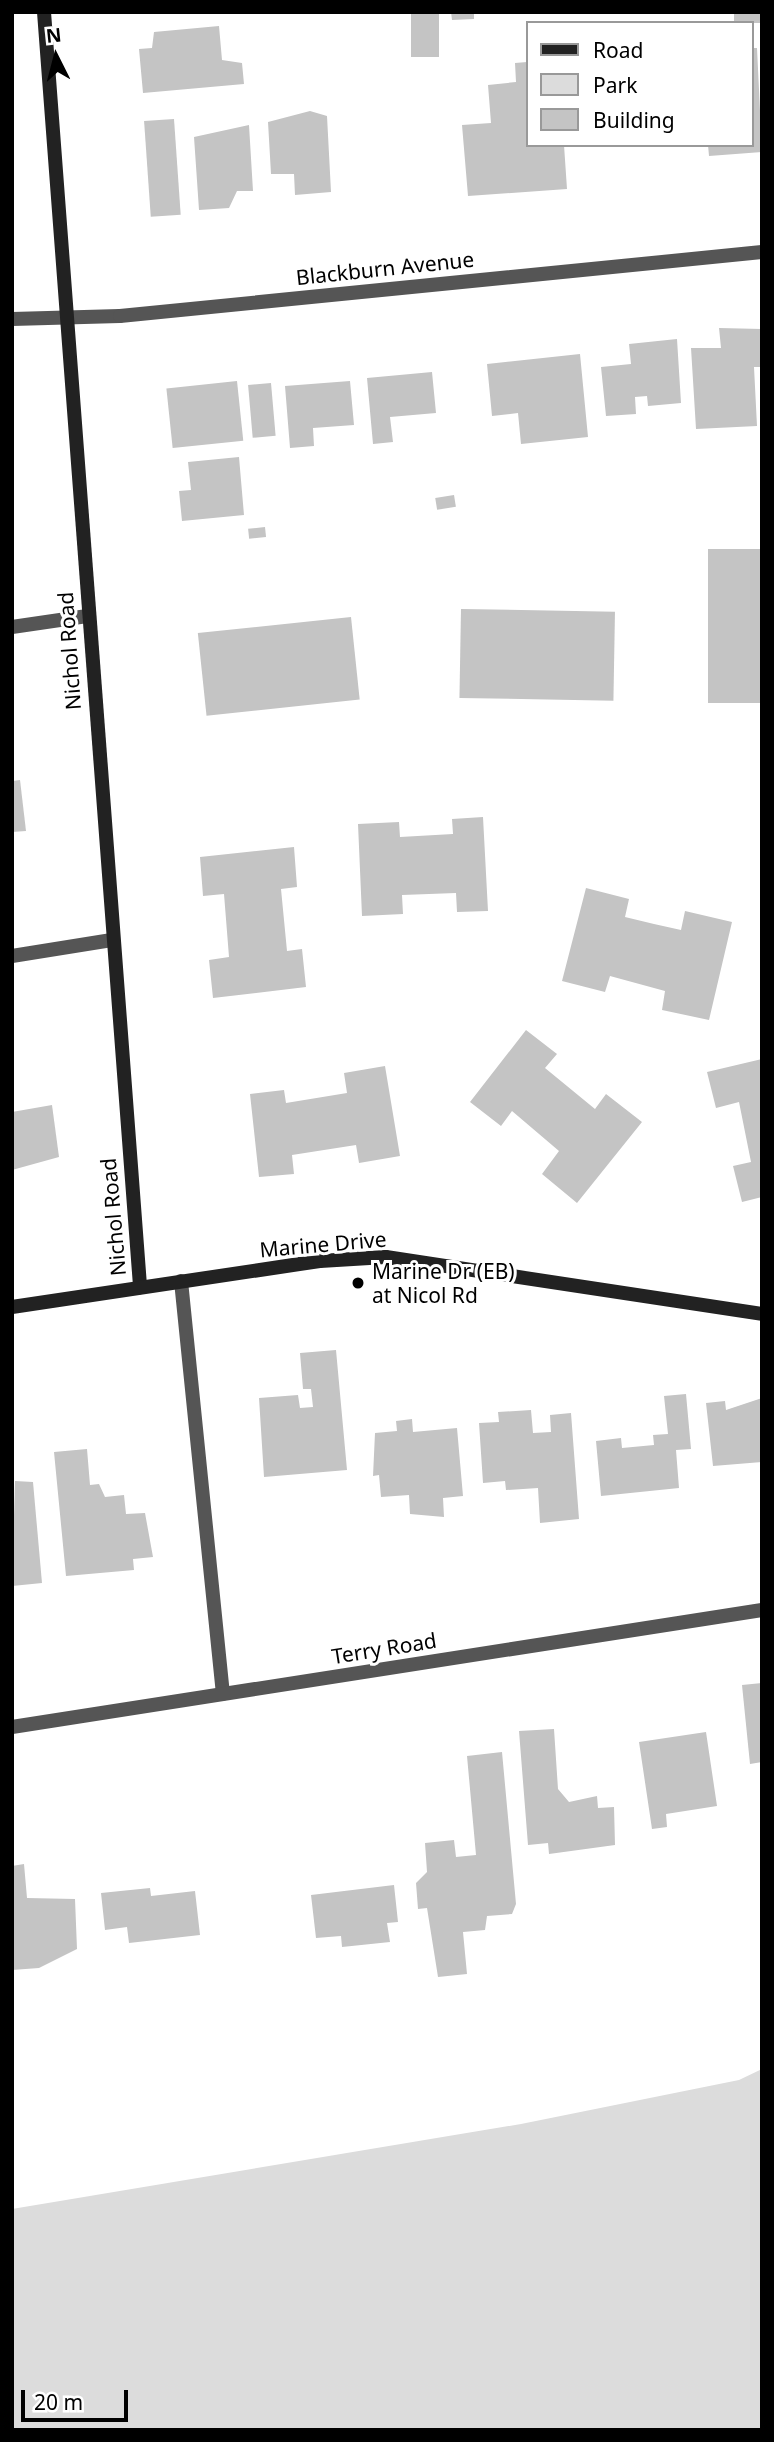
<!DOCTYPE html>
<html>
<head>
<meta charset="utf-8">
<style>
  body { margin:0 }
  #map { position:relative; width:774px; height:2442px; overflow:hidden; background:#fff; font-family:"Noto Sans",sans-serif }
  div>[style] { position:absolute }
  .green>* { inset:0; background:#dcdcdc }
  .building>* { inset:0; background:#c4c4c4; transform-origin:0 0 }
  .street>* { height:14px; margin:-7px; padding:0 7px; transform-origin:7px; border-radius:7px; background:#555 }
  .secondary>* { height:14px; margin:-7px; padding:0 7px; transform-origin:7px; border-radius:7px; background:#222 }
  .dots>* { width:19px; height:19px; translate:-50% -50%; box-sizing:border-box; border:4px solid #fff; border-radius:50% }
  span { translate:-50% -50%; white-space:nowrap; text-align:center; line-height:1.15; -webkit-text-stroke:6px #fff; paint-order:stroke }
  .street-label { font-size:21px; color:#000 }
  .poi-label { font-size:21px; color:#000 }
  .left { translate:0 -50%; text-align:left }
  .frame { position:absolute; inset:0; border:14px solid #000; pointer-events:none }
  .legend { position:absolute; left:526px; top:21px; width:228px; height:126px; box-sizing:border-box; background:#fff; border:2px solid #999; margin:0; padding:9px 12px; list-style:none; font-size:21px; color:#000 }
  .legend li { display:flex; align-items:center; gap:14px; height:35px }
  .legend b { width:35px; border:2px solid #999 }
  .north { position:absolute; left:21px; top:21px; width:70px; height:70px; -webkit-text-stroke:5px #fff; paint-order:stroke; rotate:354deg; font-size:19px; font-weight:700; line-height:28px; text-align:center; color:#000 }
  .north::after { content:''; display:block; margin:auto; width:24px; height:32px; background:#000; clip-path:polygon(50% 0,100% 100%,50% 72%,0 100%) }
  .scale { position:absolute; left:21px; top:2390px; width:107px; height:32px; box-sizing:border-box; border:4px solid #000; border-top:0; padding-left:9px; font-size:21px; line-height:24px; white-space:nowrap; color:#000; -webkit-text-stroke:5px #fff; paint-order:stroke }
</style>
</head>
<body>
<div id="map">
  <div class="green">
    <i style="clip-path:polygon(762px 2069px,762px 2430px,12px 2430px,12px 2209px,521px 2124px,739px 2080px)"></i>
  </div>
  <div class="building">
    <i style="left:411px;top:12px;width:28px;height:45px"></i>
    <i style="clip-path:polygon(451px 12px,474px 12px,474px 19px,452px 20px)"></i>
    <i style="left:734px;top:12px;width:28px;height:11px"></i>
    <i style="clip-path:polygon(219px 26px,222px 60px,242px 63px,244px 84px,143px 93px,139px 49px,152px 48px,154px 32px)"></i>
    <i style="clip-path:polygon(751px 48px,757px 48px,762px 152px,709px 156px,708px 145px,751px 145px)"></i>
    <i style="clip-path:polygon(527px 62px,527px 145px,564px 145px,567px 189px,468px 196px,462px 125px,491px 123px,488px 85px,516px 82px,515px 63px)"></i>
    <i style="clip-path:polygon(310px 111px,327px 116px,331px 192px,295px 195px,294px 174px,271px 174px,268px 122px)"></i>
    <i style="left:174px;top:119px;width:96px;height:30px;rotate:86deg"></i>
    <i style="clip-path:polygon(249px 125px,253px 191px,237px 191px,229px 208px,199px 210px,194px 137px)"></i>
    <i style="clip-path:polygon(719px 328px,762px 329px,762px 367px,754px 367px,757px 426px,696px 429px,691px 348px,721px 348px)"></i>
    <i style="clip-path:polygon(677px 339px,681px 403px,648px 406px,647px 396px,635px 397px,636px 414px,606px 416px,601px 367px,631px 364px,629px 344px)"></i>
    <i style="clip-path:polygon(580px 354px,588px 437px,521px 444px,518px 413px,492px 416px,487px 364px)"></i>
    <i style="clip-path:polygon(432px 372px,436px 413px,390px 417px,393px 442px,373px 444px,367px 378px)"></i>
    <i style="left:237px;top:381px;width:60px;height:71px;rotate:84deg"></i>
    <i style="clip-path:polygon(350px 381px,354px 425px,313px 428px,314px 446px,290px 448px,285px 386px)"></i>
    <i style="left:271px;top:383px;width:53px;height:23px;rotate:85deg"></i>
    <i style="clip-path:polygon(239px 457px,244px 515px,182px 521px,179px 491px,191px 490px,188px 462px)"></i>
    <i style="left:454px;top:495px;width:12px;height:19px;rotate:81deg"></i>
    <i style="left:265px;top:527px;width:10px;height:17px;rotate:84deg"></i>
    <i style="left:762px;top:549px;width:154px;height:54px;rotate:90deg"></i>
    <i style="left:461px;top:609px;width:154px;height:89px;rotate:1deg"></i>
    <i style="left:351px;top:617px;width:83px;height:154px;rotate:84deg"></i>
    <i style="clip-path:polygon(20px 780px,26px 831px,12px 832px,12px 781px)"></i>
    <i style="clip-path:polygon(483px 817px,488px 911px,457px 912px,456px 893px,402px 895px,403px 914px,362px 916px,358px 824px,399px 822px,400px 837px,453px 834px,452px 819px)"></i>
    <i style="clip-path:polygon(294px 847px,297px 887px,281px 889px,287px 951px,302px 949px,306px 987px,213px 998px,209px 960px,229px 957px,224px 894px,203px 896px,200px 857px)"></i>
    <i style="clip-path:polygon(586px 888px,629px 899px,625px 917px,654px 924px,681px 930px,685px 911px,732px 922px,709px 1020px,662px 1010px,665px 991px,610px 976px,605px 992px,562px 981px)"></i>
    <i style="clip-path:polygon(526px 1030px,557px 1054px,545px 1068px,595px 1109px,606px 1094px,642px 1122px,577px 1203px,542px 1174px,559px 1151px,512px 1111px,501px 1126px,470px 1102px)"></i>
    <i style="clip-path:polygon(762px 1059px,762px 1197px,742px 1202px,733px 1166px,751px 1162px,739px 1102px,716px 1108px,707px 1072px)"></i>
    <i style="clip-path:polygon(385px 1066px,400px 1156px,359px 1163px,356px 1145px,292px 1155px,294px 1174px,259px 1177px,250px 1094px,284px 1090px,286px 1103px,347px 1093px,344px 1073px)"></i>
    <i style="clip-path:polygon(52px 1105px,59px 1157px,12px 1170px,12px 1112px)"></i>
    <i style="clip-path:polygon(336px 1350px,347px 1470px,264px 1477px,259px 1398px,298px 1395px,300px 1408px,313px 1407px,311px 1389px,303px 1389px,300px 1353px)"></i>
    <i style="clip-path:polygon(686px 1394px,691px 1449px,676px 1450px,679px 1488px,601px 1496px,596px 1441px,621px 1438px,622px 1448px,654px 1445px,653px 1435px,668px 1434px,664px 1396px)"></i>
    <i style="clip-path:polygon(762px 1398px,762px 1462px,713px 1466px,706px 1403px,725px 1401px,726px 1410px)"></i>
    <i style="clip-path:polygon(531px 1410px,533px 1433px,551px 1432px,550px 1415px,571px 1413px,579px 1519px,540px 1523px,538px 1488px,506px 1490px,505px 1481px,483px 1483px,479px 1423px,499px 1422px,498px 1412px)"></i>
    <i style="clip-path:polygon(412px 1419px,413px 1432px,457px 1428px,463px 1496px,443px 1498px,444px 1517px,410px 1514px,409px 1495px,381px 1497px,379px 1475px,373px 1476px,375px 1433px,397px 1431px,396px 1421px)"></i>
    <i style="clip-path:polygon(87px 1449px,90px 1485px,99px 1484px,105px 1497px,124px 1495px,126px 1514px,145px 1513px,153px 1557px,133px 1559px,134px 1570px,66px 1576px,54px 1452px)"></i>
    <i style="clip-path:polygon(15px 1481px,33px 1482px,42px 1583px,12px 1586px)"></i>
    <i style="clip-path:polygon(762px 1683px,762px 1762px,750px 1764px,742px 1685px)"></i>
    <i style="clip-path:polygon(554px 1729px,558px 1789px,569px 1802px,597px 1796px,598px 1808px,614px 1807px,615px 1845px,549px 1854px,548px 1843px,528px 1845px,519px 1731px)"></i>
    <i style="clip-path:polygon(706px 1732px,717px 1806px,666px 1814px,667px 1827px,652px 1829px,639px 1742px)"></i>
    <i style="clip-path:polygon(502px 1752px,516px 1904px,512px 1914px,487px 1916px,485px 1930px,463px 1932px,467px 1974px,438px 1977px,427px 1908px,418px 1909px,416px 1883px,427px 1872px,425px 1843px,454px 1840px,456px 1857px,476px 1855px,467px 1756px)"></i>
    <i style="clip-path:polygon(24px 1864px,27px 1898px,75px 1899px,77px 1949px,39px 1968px,12px 1970px,12px 1866px)"></i>
    <i style="clip-path:polygon(394px 1885px,398px 1922px,387px 1923px,390px 1942px,342px 1947px,341px 1936px,316px 1938px,311px 1895px)"></i>
    <i style="clip-path:polygon(150px 1888px,151px 1896px,195px 1891px,200px 1935px,129px 1943px,127px 1927px,105px 1930px,101px 1893px)"></i>
  </div>
  <div class="street">
    <i style="left:12px;top:319px;width:108px;rotate:-1.6deg"></i>
    <i style="left:120px;top:316px;width:645px;rotate:-5.69deg"></i>
    <i style="left:12px;top:627px;width:76px;rotate:-8.3deg"></i>
    <i style="left:12px;top:956px;width:101px;rotate:-9.1deg"></i>
    <i style="left:181px;top:1281px;width:415px;rotate:84.2deg"></i>
    <i style="left:12px;top:1727px;width:759px;rotate:-8.87deg"></i>
  </div>
  <div class="secondary">
    <i style="left:44px;top:12px;width:1279px;rotate:85.69deg"></i>
    <i style="left:12px;top:1307px;width:311px;rotate:-8.5deg"></i>
    <i style="left:320px;top:1261px;width:66px;rotate:-3.5deg"></i>
    <i style="left:386px;top:1257px;width:380px;rotate:8.6deg"></i>
  </div>
  <div class="dots">
    <i style="left:358px;top:1283px;background:#000"></i>
  </div>
  <div class="street-label">
    <span style="left:385px;top:268px;rotate:-6deg">Blackburn Avenue</span>
    <span style="left:69px;top:651px;rotate:-94deg">Nichol Road</span>
    <span style="left:113px;top:1217px;rotate:-95deg">Nichol Road</span>
    <span style="left:323px;top:1244px;rotate:-5deg">Marine Drive</span>
    <span style="left:384px;top:1648px;rotate:-9deg">Terry Road</span>
  </div>
  <div class="poi-label">
    <span class="left" style="left:372px;top:1283px">Marine Dr (EB)<br>at Nicol Rd</span>
  </div>
  <div class="frame"></div>
  <ul class="legend">
  <li><b style="height:9px;background:#222"></b>Road</li>
  <li><b style="height:19px;background:#dcdcdc"></b>Park</li>
  <li><b style="height:19px;background:#c4c4c4"></b>Building</li>
  </ul>
  <div class="north">N</div>
  <div class="scale">20 m</div>
</div>
</body>
</html>
